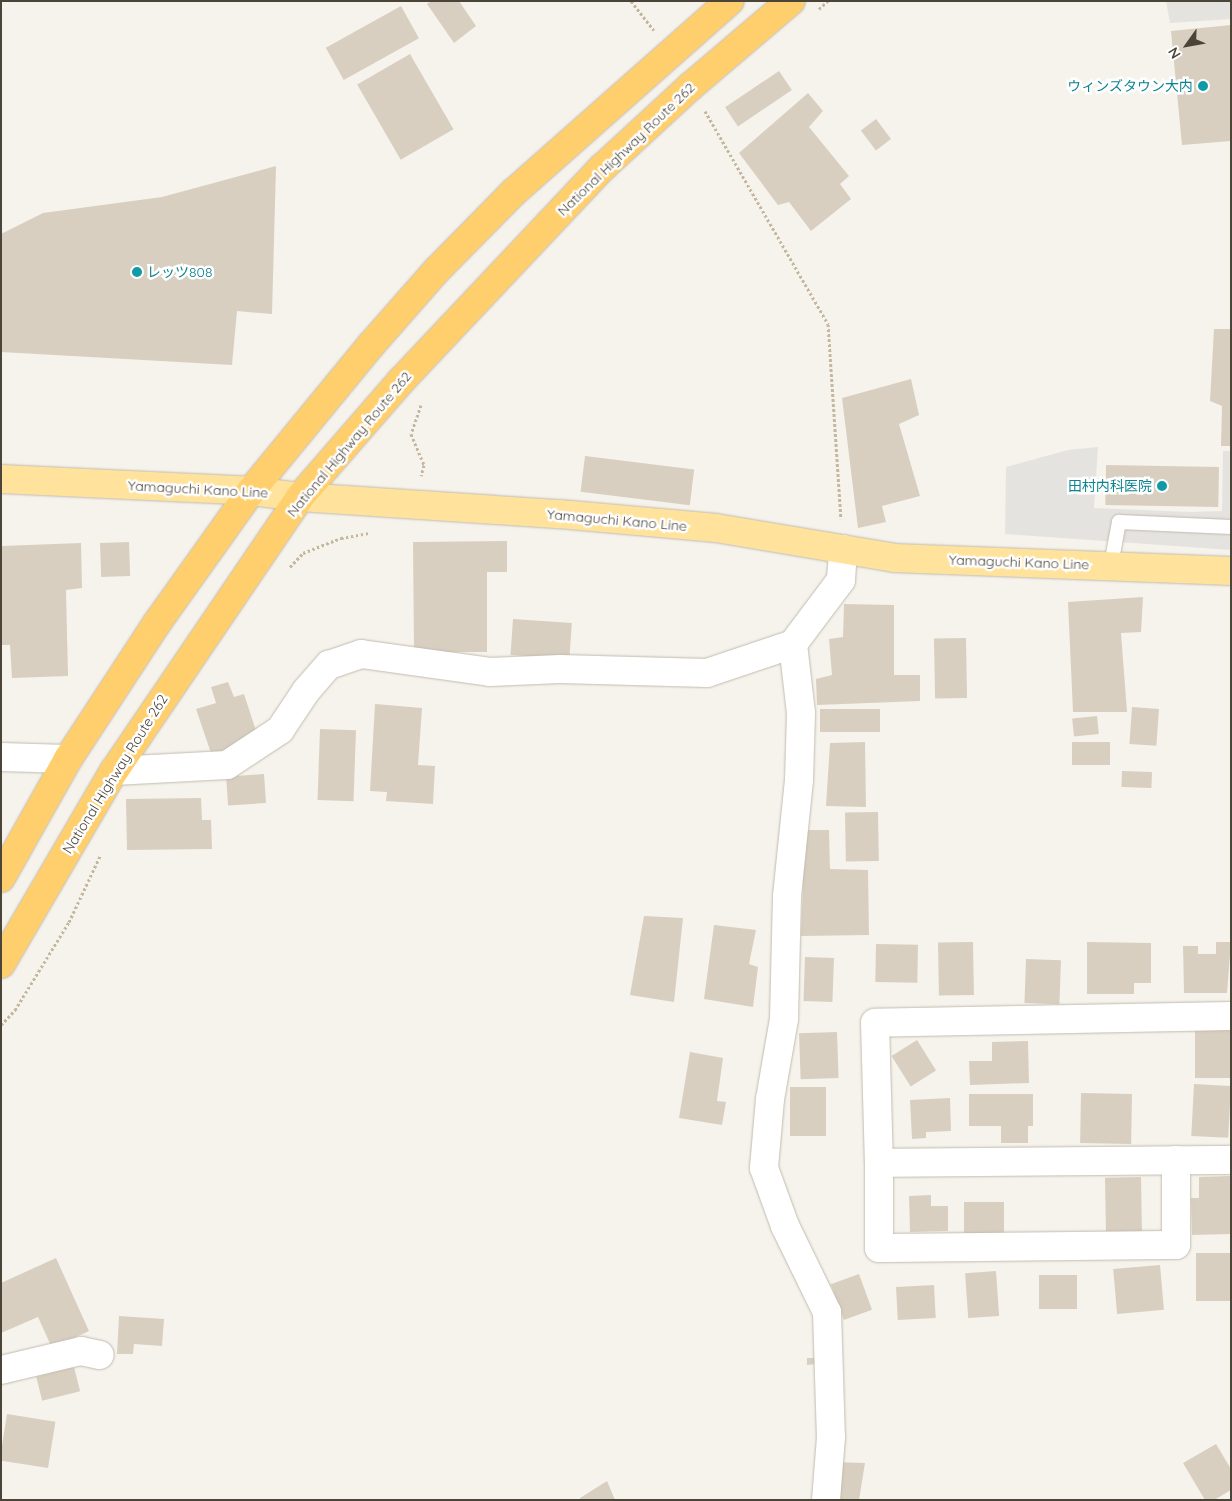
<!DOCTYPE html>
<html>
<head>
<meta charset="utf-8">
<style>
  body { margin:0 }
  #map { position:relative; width:1232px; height:1501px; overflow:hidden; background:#f6f3ec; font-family:Quicksand,"Noto Sans JP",sans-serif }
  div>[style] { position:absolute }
  .parking>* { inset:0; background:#e5e3e0 }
  .building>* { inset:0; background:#d8cfc1; transform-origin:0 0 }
  .path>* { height:3px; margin-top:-1.5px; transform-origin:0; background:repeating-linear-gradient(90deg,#c4b79f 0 2.5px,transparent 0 5px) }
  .roads { filter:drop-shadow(0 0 1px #c2bbae) drop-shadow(0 0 1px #c2bbae) }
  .lane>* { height:14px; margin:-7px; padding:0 7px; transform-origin:7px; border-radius:7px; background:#fff }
  .street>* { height:28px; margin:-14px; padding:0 14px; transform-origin:14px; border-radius:14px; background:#fff }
  .primary>* { height:28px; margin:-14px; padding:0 14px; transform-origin:14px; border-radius:14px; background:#ffe39c }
  .highway>* { height:28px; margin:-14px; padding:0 14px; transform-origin:14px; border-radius:14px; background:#ffcf6e }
  .dots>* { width:14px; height:14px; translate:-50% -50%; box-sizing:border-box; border:2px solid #fff; border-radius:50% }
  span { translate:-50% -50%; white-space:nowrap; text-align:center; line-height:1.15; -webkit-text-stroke:5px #fff; paint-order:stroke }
  .culture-label { font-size:14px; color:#0d838f }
  .right { translate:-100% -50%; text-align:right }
  .left { translate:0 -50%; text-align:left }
  .street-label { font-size:14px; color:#4b4439 }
  .frame { position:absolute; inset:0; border:2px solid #4b4439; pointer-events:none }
  .north { position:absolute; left:1162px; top:20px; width:50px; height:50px; -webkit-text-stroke:4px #fff; paint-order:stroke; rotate:238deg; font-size:14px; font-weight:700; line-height:20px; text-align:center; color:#4b4439 }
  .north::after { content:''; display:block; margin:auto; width:18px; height:22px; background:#4b4439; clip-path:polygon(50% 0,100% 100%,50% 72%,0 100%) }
</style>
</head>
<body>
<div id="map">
  <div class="parking">
    <i style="clip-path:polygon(1166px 1px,1231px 1px,1231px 19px,1170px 23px)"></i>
    <i style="clip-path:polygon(1098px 447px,1094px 508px,1190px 512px,1222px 511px,1223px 451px,1231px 451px,1231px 550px,1005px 534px,1006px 467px,1068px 450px)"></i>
  </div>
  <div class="building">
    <i style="clip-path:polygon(431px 1px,459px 1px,476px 26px,454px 43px,427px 4px)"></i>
    <i style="left:401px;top:6px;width:37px;height:86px;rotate:61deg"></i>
    <i style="clip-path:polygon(1231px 25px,1231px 141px,1182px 145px,1171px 31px)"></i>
    <i style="left:410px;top:54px;width:87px;height:61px;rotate:60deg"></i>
    <i style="left:779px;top:71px;width:23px;height:65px;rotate:56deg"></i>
    <i style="clip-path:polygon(808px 93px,823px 111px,809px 127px,849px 176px,840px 184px,851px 199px,811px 231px,789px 202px,778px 205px,739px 153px)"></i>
    <i style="left:876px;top:119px;width:25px;height:19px;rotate:53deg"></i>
    <i style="clip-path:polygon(276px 166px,272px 314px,237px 311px,232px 365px,1px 352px,1px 234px,43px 213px,162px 197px)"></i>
    <i style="clip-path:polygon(1214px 329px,1231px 329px,1231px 446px,1221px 446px,1222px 406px,1210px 401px)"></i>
    <i style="clip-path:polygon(911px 379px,919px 415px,899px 424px,920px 496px,882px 506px,886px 522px,858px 528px,842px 398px)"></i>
    <i style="left:585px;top:456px;width:110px;height:36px;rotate:7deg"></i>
    <i style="left:1106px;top:465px;width:113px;height:40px;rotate:1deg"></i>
    <i style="clip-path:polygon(507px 541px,507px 572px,487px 572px,487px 652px,414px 652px,413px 542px)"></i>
    <i style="left:129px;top:542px;width:34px;height:29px;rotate:88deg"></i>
    <i style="clip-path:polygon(81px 543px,82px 588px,66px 590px,68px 676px,12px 678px,10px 645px,1px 645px,2px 546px)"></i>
    <i style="clip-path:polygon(1143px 597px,1141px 632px,1121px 633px,1127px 712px,1073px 712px,1068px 602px)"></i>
    <i style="clip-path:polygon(844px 604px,894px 605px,894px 675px,920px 675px,920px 701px,817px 705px,816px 679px,832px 675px,829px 639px,843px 637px)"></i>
    <i style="left:513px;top:619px;width:59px;height:36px;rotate:4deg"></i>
    <i style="left:966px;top:638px;width:60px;height:32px;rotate:89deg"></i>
    <i style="clip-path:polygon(228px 682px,234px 697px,244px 694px,259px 740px,212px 756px,196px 709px,216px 703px,211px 687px)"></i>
    <i style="clip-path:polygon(375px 704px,422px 708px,418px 765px,435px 766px,433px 804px,386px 801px,387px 792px,370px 791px)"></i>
    <i style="left:1132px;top:707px;width:27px;height:37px;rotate:4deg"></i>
    <i style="left:820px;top:709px;width:60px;height:23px"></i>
    <i style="left:1097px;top:716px;width:18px;height:25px;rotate:84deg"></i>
    <i style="left:320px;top:729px;width:36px;height:71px;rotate:2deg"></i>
    <i style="clip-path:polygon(865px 742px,866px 807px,826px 806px,830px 743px)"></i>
    <i style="left:1072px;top:742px;width:38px;height:23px"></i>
    <i style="left:1122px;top:771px;width:30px;height:16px;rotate:2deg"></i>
    <i style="left:264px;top:774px;width:29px;height:38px;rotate:86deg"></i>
    <i style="clip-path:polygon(201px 798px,202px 820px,211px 820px,212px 849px,127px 850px,126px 799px)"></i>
    <i style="left:878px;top:812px;width:49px;height:33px;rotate:89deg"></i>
    <i style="clip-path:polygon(805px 830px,829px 830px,830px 869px,868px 870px,869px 935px,801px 936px)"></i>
    <i style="clip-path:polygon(644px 916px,683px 918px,674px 1002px,630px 995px)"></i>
    <i style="clip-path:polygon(714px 925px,756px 930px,749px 964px,758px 967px,753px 1007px,704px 999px)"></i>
    <i style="left:973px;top:942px;width:53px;height:35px;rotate:89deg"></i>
    <i style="clip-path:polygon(1087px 942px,1151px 943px,1151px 983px,1134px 983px,1134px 994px,1087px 994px)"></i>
    <i style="clip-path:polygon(1216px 942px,1231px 942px,1227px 993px,1184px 993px,1183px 946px,1198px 946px,1198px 954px,1216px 954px)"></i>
    <i style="left:876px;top:944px;width:42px;height:38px;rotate:1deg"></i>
    <i style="left:805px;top:957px;width:29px;height:44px;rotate:2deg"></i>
    <i style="left:1026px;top:959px;width:35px;height:44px;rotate:2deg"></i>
    <i style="left:1195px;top:1030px;width:36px;height:48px"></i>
    <i style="left:837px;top:1032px;width:46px;height:38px;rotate:88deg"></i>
    <i style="left:917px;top:1040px;width:36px;height:30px;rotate:58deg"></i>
    <i style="clip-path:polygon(1028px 1041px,1029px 1083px,970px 1085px,969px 1061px,992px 1061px,992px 1042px)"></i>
    <i style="clip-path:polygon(690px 1052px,723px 1058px,717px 1101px,726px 1102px,722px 1125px,679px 1118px)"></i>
    <i style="left:1194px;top:1084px;width:37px;height:52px;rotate:3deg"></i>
    <i style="left:790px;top:1087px;width:36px;height:49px"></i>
    <i style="left:1081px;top:1093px;width:51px;height:50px;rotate:1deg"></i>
    <i style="clip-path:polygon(969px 1094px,1033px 1094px,1033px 1126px,1028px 1126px,1028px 1143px,1001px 1143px,1001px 1126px,969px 1126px)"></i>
    <i style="clip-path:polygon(950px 1098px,951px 1131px,926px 1132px,926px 1138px,912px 1139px,910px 1100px)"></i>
    <i style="clip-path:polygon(1231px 1176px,1231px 1234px,1192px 1235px,1191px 1198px,1199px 1198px,1199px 1177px)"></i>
    <i style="left:1141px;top:1177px;width:56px;height:36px;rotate:89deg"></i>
    <i style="clip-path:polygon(931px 1195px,931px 1206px,948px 1206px,948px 1231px,910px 1232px,909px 1196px)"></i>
    <i style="left:1004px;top:1202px;width:31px;height:40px;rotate:90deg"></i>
    <i style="left:1196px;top:1253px;width:35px;height:48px"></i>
    <i style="clip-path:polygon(56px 1258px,89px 1331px,52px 1348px,38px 1317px,1px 1333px,1px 1283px)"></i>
    <i style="left:1160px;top:1265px;width:45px;height:47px;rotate:85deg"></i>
    <i style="left:996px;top:1271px;width:45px;height:31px;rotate:86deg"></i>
    <i style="left:859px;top:1274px;width:38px;height:30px;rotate:70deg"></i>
    <i style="left:1039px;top:1275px;width:38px;height:34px"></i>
    <i style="left:934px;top:1285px;width:33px;height:38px;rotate:87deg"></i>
    <i style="clip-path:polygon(119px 1316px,164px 1319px,162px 1346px,134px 1344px,133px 1354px,117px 1354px)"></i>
    <i style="clip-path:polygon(807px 1358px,816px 1358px,816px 1364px,807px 1365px)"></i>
    <i style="left:74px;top:1367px;width:25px;height:39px;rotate:76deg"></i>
    <i style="left:7px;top:1414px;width:49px;height:47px;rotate:9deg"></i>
    <i style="clip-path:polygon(1216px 1444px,1231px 1469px,1231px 1490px,1214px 1500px,1205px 1500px,1183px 1463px)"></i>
    <i style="clip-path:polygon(832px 1462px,865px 1463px,859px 1500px,830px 1500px)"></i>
    <i style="clip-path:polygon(607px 1481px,615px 1500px,581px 1500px,580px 1498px)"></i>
  </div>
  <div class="path">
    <i style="left:631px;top:1px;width:37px;rotate:52deg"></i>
    <i style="left:819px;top:9px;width:12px;rotate:-42deg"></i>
    <i style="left:705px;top:111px;width:246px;rotate:60deg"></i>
    <i style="left:828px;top:324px;width:195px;rotate:86.2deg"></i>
    <i style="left:421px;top:405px;width:31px;rotate:109deg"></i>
    <i style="left:411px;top:434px;width:34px;rotate:67deg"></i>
    <i style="left:424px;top:465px;width:11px;rotate:105deg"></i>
    <i style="left:290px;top:567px;width:19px;rotate:-47deg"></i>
    <i style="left:303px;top:553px;width:41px;rotate:-21.5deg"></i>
    <i style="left:341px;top:538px;width:28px;rotate:-10deg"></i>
    <i style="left:1px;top:1025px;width:21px;rotate:-47deg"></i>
    <i style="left:15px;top:1010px;width:103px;rotate:-58.5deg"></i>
    <i style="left:69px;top:922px;width:75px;rotate:-64.8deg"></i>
  </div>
  <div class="roads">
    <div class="lane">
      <i style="left:1111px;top:565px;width:44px;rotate:-79.5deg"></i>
      <i style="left:1119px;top:522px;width:112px;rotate:2.6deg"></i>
    </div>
    <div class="street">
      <i style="left:793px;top:644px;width:69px;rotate:83.4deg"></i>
      <i style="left:801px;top:713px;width:67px;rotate:91.7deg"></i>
      <i style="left:799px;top:780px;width:117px;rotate:95.9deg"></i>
      <i style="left:787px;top:896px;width:123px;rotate:91.4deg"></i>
      <i style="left:784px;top:1019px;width:81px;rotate:99.9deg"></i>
      <i style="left:770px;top:1099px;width:69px;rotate:95deg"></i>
      <i style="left:764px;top:1168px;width:62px;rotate:70.1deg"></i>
      <i style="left:785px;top:1226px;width:96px;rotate:64deg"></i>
      <i style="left:827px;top:1312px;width:125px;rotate:88.2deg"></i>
      <i style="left:831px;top:1437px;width:63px;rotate:94.5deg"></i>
      <i style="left:1px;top:757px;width:67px;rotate:1.7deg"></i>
      <i style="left:114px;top:771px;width:113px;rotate:-3deg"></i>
      <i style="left:227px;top:765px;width:64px;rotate:-33.4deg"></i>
      <i style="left:280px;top:730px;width:47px;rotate:-56.3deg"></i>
      <i style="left:306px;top:691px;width:35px;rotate:-49deg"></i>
      <i style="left:329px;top:665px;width:34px;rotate:-19deg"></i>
      <i style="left:361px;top:654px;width:130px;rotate:7.9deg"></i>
      <i style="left:490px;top:672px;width:70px;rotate:-2.5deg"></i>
      <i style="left:560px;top:669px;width:147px;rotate:1.6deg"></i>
      <i style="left:707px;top:673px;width:91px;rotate:-18.6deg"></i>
      <i style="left:793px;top:644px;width:80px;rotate:-53.1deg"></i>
      <i style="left:841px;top:580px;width:31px;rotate:-86deg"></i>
      <i style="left:1231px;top:1016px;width:356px;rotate:178.9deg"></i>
      <i style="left:875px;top:1023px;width:140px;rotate:88.4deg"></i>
      <i style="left:879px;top:1163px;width:352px;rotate:-0.5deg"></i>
      <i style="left:879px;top:1163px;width:85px;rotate:90deg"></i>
      <i style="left:879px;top:1248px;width:297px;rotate:-0.6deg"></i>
      <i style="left:1176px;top:1245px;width:85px;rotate:-90deg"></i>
      <i style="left:1px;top:1370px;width:82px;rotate:-13.4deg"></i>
      <i style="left:81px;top:1351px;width:19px;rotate:12deg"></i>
    </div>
    <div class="primary">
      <i style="left:1px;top:479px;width:250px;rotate:2.7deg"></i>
      <i style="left:251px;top:491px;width:49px;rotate:7deg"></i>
      <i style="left:300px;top:497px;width:260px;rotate:3.8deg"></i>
      <i style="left:559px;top:514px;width:158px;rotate:5.1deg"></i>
      <i style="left:716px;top:528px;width:181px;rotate:9.5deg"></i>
      <i style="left:895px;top:558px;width:336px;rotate:2.2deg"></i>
    </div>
    <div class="highway">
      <i style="left:1px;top:878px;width:137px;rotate:-60.6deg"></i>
      <i style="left:68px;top:759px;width:163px;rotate:-56.8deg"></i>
      <i style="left:157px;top:623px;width:162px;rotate:-54.5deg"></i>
      <i style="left:251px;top:491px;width:189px;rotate:-50.6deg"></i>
      <i style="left:371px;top:345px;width:100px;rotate:-48.7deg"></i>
      <i style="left:437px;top:270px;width:110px;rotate:-45.4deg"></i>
      <i style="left:514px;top:192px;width:288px;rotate:-41.5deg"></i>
      <i style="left:1px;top:964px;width:224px;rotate:-59.7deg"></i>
      <i style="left:114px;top:771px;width:331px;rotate:-55.8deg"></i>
      <i style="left:300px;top:497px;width:154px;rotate:-49deg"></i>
      <i style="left:401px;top:381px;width:293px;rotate:-46.7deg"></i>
      <i style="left:602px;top:168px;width:121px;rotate:-42.7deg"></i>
      <i style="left:691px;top:86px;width:131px;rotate:-40.4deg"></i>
    </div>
  </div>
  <div class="dots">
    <i style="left:1203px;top:86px;background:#0f9aa8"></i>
    <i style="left:137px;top:272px;background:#0f9aa8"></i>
    <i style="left:1162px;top:486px;background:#0f9aa8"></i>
  </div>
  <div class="culture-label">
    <span class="right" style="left:1193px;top:86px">ウィンズタウン大内</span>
    <span class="left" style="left:147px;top:272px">レッツ808</span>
    <span class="right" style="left:1152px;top:486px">田村内科医院</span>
  </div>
  <div class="street-label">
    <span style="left:626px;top:149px;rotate:-44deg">National Highway Route 262</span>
    <span style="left:349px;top:444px;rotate:-50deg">National Highway Route 262</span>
    <span style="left:198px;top:489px;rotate:3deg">Yamaguchi Kano Line</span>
    <span style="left:617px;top:520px;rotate:5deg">Yamaguchi Kano Line</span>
    <span style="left:1019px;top:562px;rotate:2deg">Yamaguchi Kano Line</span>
    <span style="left:115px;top:774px;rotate:-58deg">National Highway Route 262</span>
  </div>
  <div class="frame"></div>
  <div class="north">N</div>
</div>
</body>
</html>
